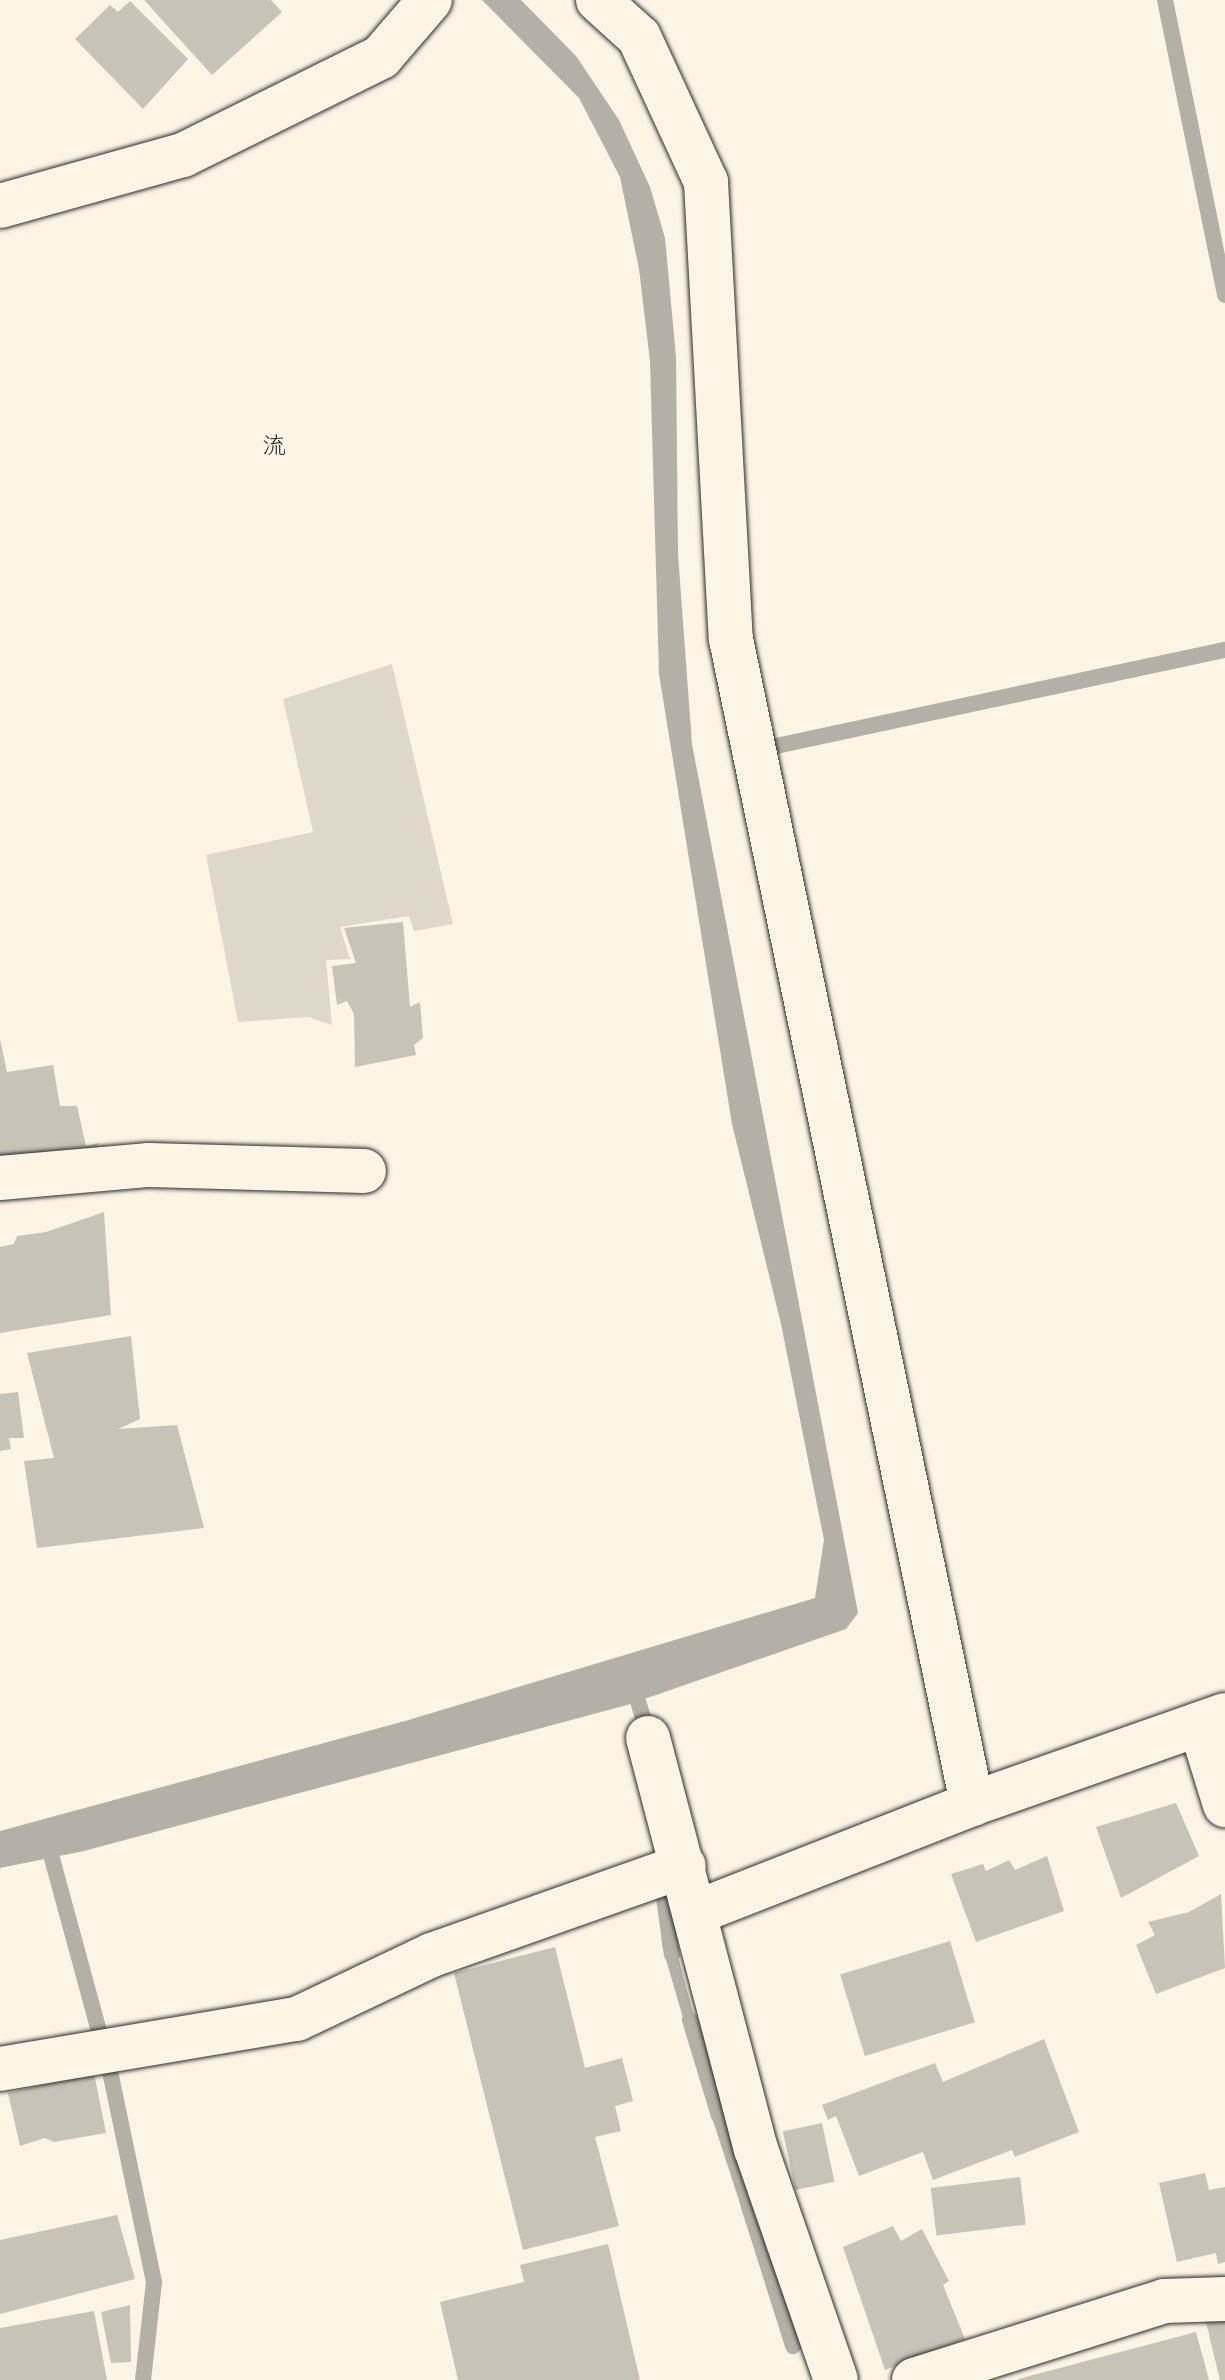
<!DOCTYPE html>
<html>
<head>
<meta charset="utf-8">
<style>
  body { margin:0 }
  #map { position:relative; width:1225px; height:2380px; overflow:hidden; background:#fcf5e5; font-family:"Patrick Hand","Klee One",sans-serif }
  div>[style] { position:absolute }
  .green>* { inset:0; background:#ded8ca }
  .water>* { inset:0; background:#b4b0a5; transform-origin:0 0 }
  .stream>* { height:16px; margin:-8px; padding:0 8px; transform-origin:8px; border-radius:8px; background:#b4b0a5 }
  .building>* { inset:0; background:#c8c3b7; transform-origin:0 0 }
  .roads { filter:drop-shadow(0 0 2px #2b2b2b) drop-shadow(0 0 2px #2b2b2b) }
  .street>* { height:44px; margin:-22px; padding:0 22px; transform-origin:22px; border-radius:22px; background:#fcf5e5 }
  span { translate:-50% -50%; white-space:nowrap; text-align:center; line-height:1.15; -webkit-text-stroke:6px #fcf5e5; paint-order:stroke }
  .neighbourhood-label { font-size:24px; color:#2b2b2b }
</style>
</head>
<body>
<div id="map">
  <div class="green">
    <i style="clip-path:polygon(392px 664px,453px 924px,414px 931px,409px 916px,340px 927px,350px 959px,326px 960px,332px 1025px,308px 1017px,238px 1022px,206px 855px,313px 832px,283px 699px)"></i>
  </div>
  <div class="water">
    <i style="clip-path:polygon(482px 0,521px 0,576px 56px,619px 120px,650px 187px,665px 238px,676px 357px,678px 554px,692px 744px,858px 1613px,846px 1629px,627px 1705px,84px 1851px,0 1868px,0 1831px,405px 1721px,815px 1598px,824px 1540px,781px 1324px,732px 1124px,659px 674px,650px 361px,639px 269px,620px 177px,579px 98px)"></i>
    <i style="clip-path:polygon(672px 1934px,700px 2039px,690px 2042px,663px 1949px,661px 1937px)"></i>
    <i style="left:717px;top:2094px;width:136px;height:12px;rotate:72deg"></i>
  </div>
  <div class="stream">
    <i style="left:1165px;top:0;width:301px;rotate:78.5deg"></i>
    <i style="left:776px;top:746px;width:459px;rotate:-12.1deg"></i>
    <i style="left:637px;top:1698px;width:41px;rotate:72.9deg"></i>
    <i style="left:50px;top:1851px;width:233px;rotate:74.8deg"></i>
    <i style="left:111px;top:2076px;width:210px;rotate:78.2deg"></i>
    <i style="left:154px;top:2282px;width:99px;rotate:96.4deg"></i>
    <i style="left:661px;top:1876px;width:80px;rotate:82.1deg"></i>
    <i style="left:690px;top:2020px;width:100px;rotate:73.2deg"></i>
    <i style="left:748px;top:2203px;width:150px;rotate:72.5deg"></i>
  </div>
  <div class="building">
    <i style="clip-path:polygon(144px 0,271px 0,282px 12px,212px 75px)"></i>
    <i style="clip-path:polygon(130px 1px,188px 59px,143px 109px,75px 39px,110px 5px,118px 12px)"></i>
    <i style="clip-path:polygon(403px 922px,410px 1007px,420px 1002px,423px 1038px,414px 1045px,416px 1055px,355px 1067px,354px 1014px,347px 1001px,337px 1005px,332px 966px,356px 963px,344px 928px)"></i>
    <i style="clip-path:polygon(0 1039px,7px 1072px,53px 1065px,60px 1106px,77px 1106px,86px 1146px,99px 1143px,91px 1157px,0 1162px)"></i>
    <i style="clip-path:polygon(104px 1212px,111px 1315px,0 1333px,0 1247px,14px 1244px,17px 1236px,46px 1232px)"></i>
    <i style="clip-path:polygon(131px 1336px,140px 1419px,118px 1429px,177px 1425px,204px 1528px,37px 1548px,24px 1461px,54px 1458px,27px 1353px)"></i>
    <i style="clip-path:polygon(18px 1392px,24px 1438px,9px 1438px,11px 1449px,0 1451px,0 1394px)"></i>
    <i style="clip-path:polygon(1176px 1803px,1199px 1856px,1121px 1898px,1096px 1827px)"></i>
    <i style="clip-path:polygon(1047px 1856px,1064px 1911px,976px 1942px,951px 1874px,983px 1864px,986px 1871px,1009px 1860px,1015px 1870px)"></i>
    <i style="clip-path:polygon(1221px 1894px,1225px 1968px,1156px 1994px,1136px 1945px,1155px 1935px,1148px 1922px,1189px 1912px)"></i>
    <i style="left:950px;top:1941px;width:85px;height:115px;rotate:73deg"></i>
    <i style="clip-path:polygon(555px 1947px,585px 2068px,622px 2058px,633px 2101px,615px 2106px,621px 2131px,595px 2137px,619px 2226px,523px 2250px,454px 1973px)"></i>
    <i style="clip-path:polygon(1044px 2039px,1079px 2132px,1015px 2157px,1012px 2150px,933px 2180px,923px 2152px,859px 2176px,836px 2116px,828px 2120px,822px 2105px,935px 2063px,943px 2082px)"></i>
    <i style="clip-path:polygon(94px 2073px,106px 2133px,54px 2142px,45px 2138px,20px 2146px,8px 2093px)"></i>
    <i style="left:822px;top:2123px;width:60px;height:40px;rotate:78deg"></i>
    <i style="clip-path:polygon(1205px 2173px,1209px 2190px,1225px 2187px,1225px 2262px,1218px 2264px,1216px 2253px,1177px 2262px,1159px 2183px)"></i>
    <i style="left:1020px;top:2177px;width:48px;height:90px;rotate:83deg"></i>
    <i style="clip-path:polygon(117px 2215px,135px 2279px,0 2314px,0 2240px)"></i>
    <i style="clip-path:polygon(893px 2226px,901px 2241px,922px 2229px,949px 2281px,943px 2285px,965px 2339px,885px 2370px,843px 2247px)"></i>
    <i style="clip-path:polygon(608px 2244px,640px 2380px,458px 2380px,440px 2302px,524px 2282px,520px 2265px)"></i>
    <i style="clip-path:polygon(130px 2305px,131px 2362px,111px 2363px,101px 2312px)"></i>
    <i style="clip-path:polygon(94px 2311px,107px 2380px,0 2380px,0 2328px)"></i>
    <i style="clip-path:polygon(1204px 2314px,1225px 2314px,1225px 2380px,1220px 2380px)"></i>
    <i style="clip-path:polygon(1196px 2332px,1209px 2380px,1018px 2380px,1018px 2379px)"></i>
  </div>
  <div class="roads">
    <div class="street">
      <i style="left:598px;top:0;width:55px;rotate:42.1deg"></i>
      <i style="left:639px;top:37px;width:160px;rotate:65.2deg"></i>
      <i style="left:706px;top:182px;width:458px;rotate:86.9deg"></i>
      <i style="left:731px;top:639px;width:1190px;rotate:78.31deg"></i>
      <i style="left:0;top:206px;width:190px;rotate:-15.6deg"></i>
      <i style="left:183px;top:155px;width:221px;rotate:-26.3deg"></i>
      <i style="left:381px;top:57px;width:75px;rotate:-49.3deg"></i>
      <i style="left:0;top:1178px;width:150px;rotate:-5deg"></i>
      <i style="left:149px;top:1165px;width:215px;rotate:1.6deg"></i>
      <i style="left:1200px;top:1724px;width:85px;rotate:72.8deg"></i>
      <i style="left:648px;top:1738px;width:425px;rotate:75.3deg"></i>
      <i style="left:756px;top:2149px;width:244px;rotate:70.9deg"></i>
      <i style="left:697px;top:1912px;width:295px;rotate:-21.4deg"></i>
      <i style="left:972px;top:1804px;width:268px;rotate:-19.4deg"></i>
      <i style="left:0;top:2069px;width:301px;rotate:-9.6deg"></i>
      <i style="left:297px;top:2019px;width:149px;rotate:-25.4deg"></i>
      <i style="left:432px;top:1955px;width:267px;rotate:-19.5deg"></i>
      <i style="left:914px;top:2380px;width:262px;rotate:-17.5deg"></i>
      <i style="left:1164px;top:2301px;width:61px;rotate:-1.9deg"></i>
    </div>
  </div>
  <div class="neighbourhood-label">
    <span style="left:274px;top:445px">流</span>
  </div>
</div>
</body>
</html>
